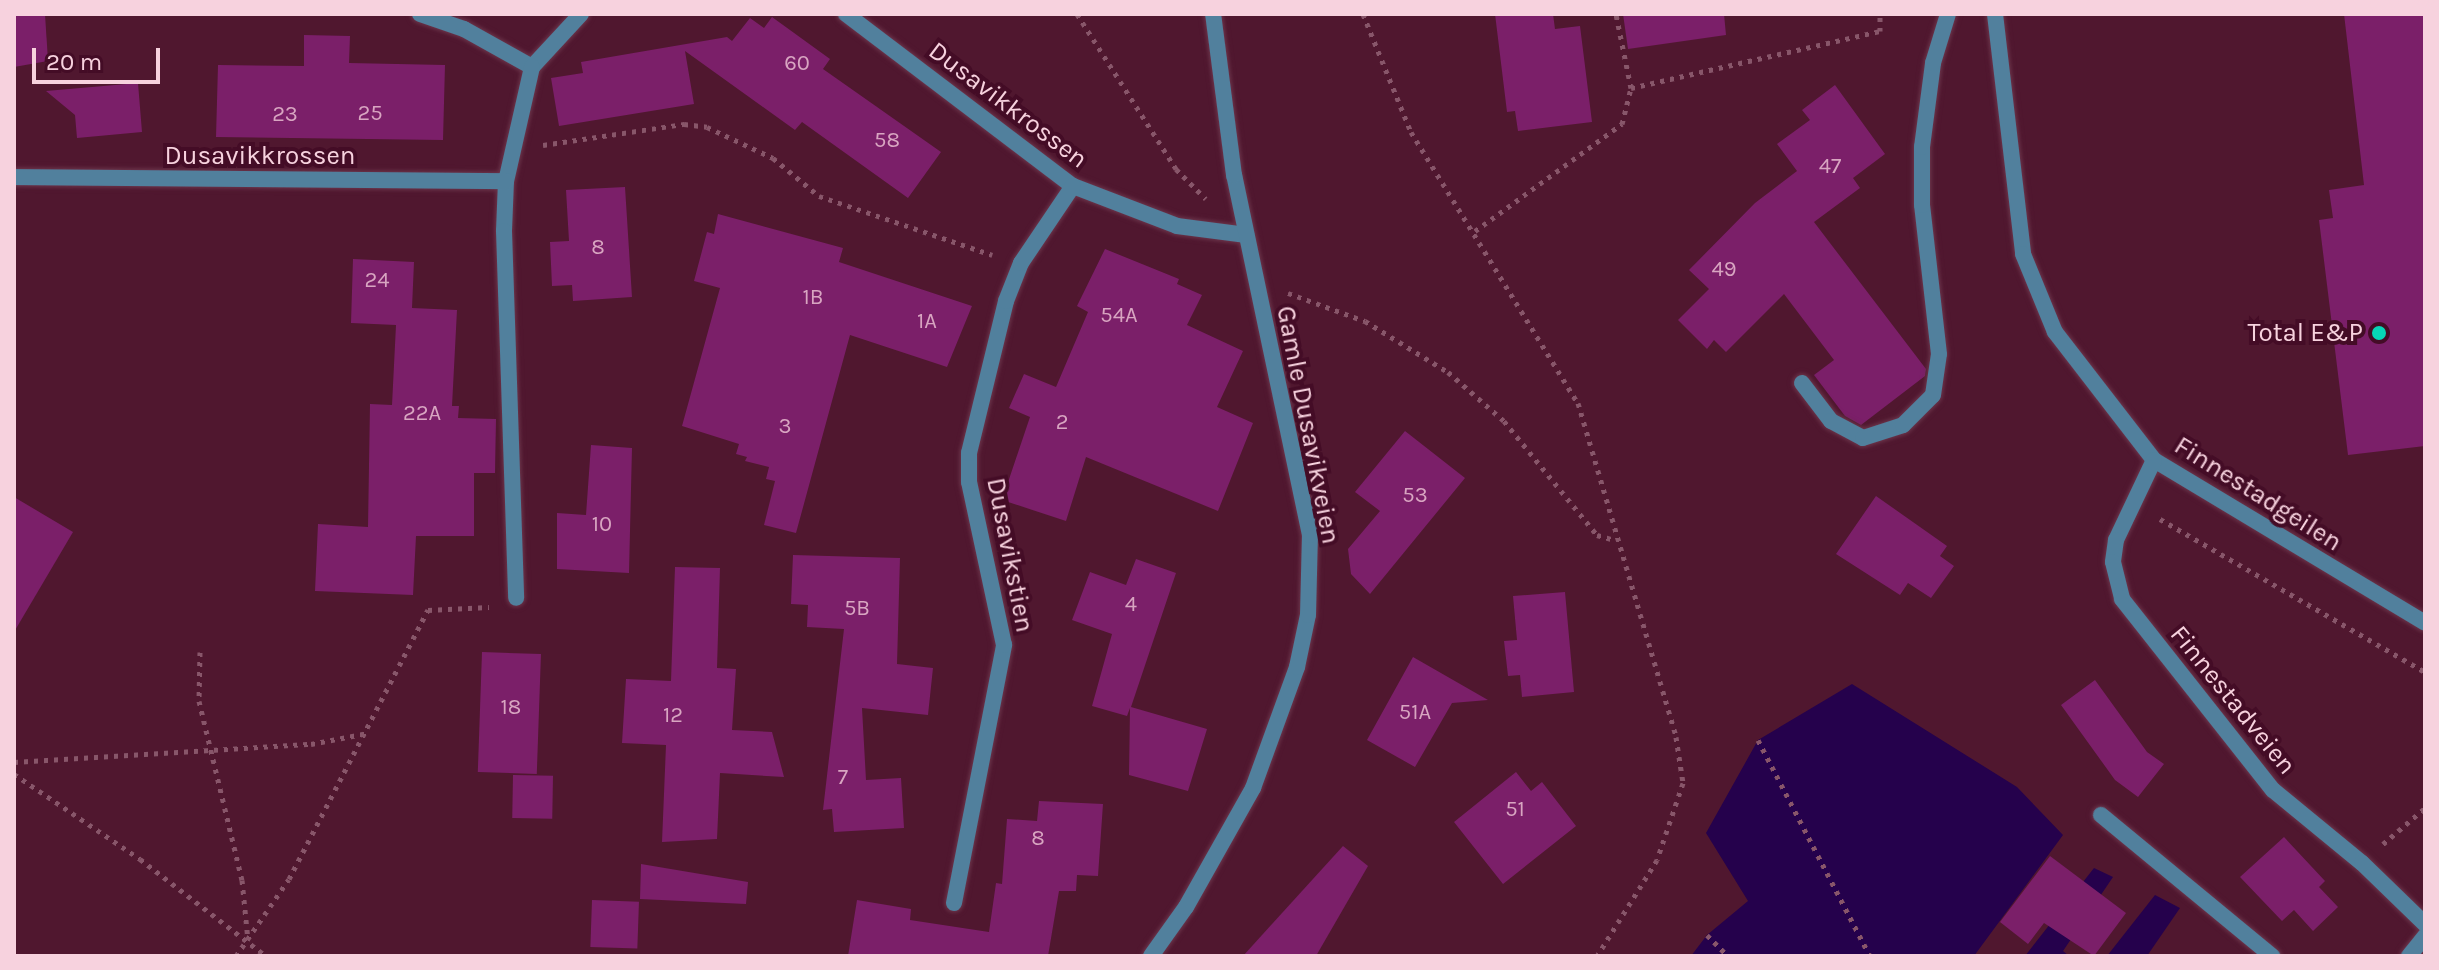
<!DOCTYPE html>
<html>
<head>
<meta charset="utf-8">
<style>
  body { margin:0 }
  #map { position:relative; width:2439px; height:970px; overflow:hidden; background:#50172f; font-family:Karla,sans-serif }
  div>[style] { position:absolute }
  .water>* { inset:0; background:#25014c }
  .building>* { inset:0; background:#7b1f69; transform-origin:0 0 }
  .path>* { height:5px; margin-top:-2.5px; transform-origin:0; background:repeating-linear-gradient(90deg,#88566a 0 4px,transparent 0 10px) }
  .roads { filter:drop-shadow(0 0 2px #6b354b) drop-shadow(0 0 2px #6b354b) }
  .service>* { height:16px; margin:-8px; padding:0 8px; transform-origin:8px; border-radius:8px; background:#51809d }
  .minor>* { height:16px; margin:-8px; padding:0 8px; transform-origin:8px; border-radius:8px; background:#51809d }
  .dots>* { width:22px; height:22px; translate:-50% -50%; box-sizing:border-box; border:4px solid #440c26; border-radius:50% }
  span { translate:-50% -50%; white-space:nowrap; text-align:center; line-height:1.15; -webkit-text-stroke:8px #440c26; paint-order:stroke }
  .number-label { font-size:22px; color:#d8a5c1 }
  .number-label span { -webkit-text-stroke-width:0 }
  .street-label { font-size:26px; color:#f7d2de }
  .poi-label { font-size:26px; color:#f7d2de }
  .right { translate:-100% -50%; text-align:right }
  .frame { position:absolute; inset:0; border:16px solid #f7d2de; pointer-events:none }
  .scale { position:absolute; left:32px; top:48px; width:128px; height:36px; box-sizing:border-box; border:4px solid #f7d2de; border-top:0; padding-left:10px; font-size:24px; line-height:28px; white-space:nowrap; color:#f7d2de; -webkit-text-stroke:6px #440c26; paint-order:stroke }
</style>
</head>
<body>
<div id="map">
  <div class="water">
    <i style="clip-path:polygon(1852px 684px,2017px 787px,2063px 835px,1974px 956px,1691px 956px,1707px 935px,1748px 901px,1706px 833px,1758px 740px)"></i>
    <i style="clip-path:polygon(2094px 868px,2113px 877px,2063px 951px,2069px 956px,2025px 956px)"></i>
    <i style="clip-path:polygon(2155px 895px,2180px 908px,2147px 956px,2107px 956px)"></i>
  </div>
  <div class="building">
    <i style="clip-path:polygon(14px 14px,45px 14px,48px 61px,14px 67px)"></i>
    <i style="clip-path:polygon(1495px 14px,1553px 14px,1555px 29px,1580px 26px,1592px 122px,1518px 131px,1515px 111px,1507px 112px)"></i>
    <i style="clip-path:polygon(1623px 14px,1724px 14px,1726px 35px,1628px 49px)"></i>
    <i style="clip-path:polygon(2344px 14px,2425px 14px,2425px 446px,2348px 455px,2319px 220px,2333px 218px,2329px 190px,2364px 185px)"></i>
    <i style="clip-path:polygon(772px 17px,830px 59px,823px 69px,941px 152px,908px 198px,802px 122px,795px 130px,685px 51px,694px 104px,559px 126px,551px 78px,583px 73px,581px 62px,727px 37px,732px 41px,750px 18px,764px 28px)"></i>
    <i style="clip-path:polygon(304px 35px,350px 36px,349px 63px,445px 65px,443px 140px,216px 137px,218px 65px,304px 66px)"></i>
    <i style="clip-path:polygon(138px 83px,142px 132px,77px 138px,75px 115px,46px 91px)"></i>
    <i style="clip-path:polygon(1835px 85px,1885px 154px,1853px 178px,1860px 188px,1814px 222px,1926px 369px,1925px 376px,1861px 425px,1845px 416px,1814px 375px,1834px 360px,1784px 294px,1726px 352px,1714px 340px,1707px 349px,1678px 320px,1709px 289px,1689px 270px,1755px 203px,1797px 171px,1777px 144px,1810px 120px,1802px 110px)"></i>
    <i style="clip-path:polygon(625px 187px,632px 297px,573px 301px,572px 285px,552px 286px,550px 242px,569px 241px,566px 190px)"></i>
    <i style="clip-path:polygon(718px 214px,843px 248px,839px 262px,972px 306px,947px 367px,850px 335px,796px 533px,764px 525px,775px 481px,766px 479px,769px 467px,745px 461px,747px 457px,736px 454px,739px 444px,682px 426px,720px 288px,694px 281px,707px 232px,714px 234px)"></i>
    <i style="clip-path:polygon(1105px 249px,1179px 279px,1177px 284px,1202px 295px,1187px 325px,1243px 351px,1217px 407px,1253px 423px,1218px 511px,1086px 457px,1066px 521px,1002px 500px,1030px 417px,1009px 408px,1024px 374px,1056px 387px,1088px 312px,1077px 306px)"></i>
    <i style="clip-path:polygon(353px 259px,414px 262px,412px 308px,457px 310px,452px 406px,459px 406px,458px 418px,496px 419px,495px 473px,474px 473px,474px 536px,416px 536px,413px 595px,315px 591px,318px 524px,368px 527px,370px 404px,392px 405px,396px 325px,351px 323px)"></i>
    <i style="clip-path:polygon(1405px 431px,1465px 478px,1370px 594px,1351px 574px,1348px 549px,1380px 511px,1355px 492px)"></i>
    <i style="clip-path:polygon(591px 445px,632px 448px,629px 573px,557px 569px,557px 513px,586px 515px)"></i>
    <i style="clip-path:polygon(1876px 496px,1947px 546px,1940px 556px,1954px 566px,1931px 598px,1908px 583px,1900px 595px,1836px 554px)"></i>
    <i style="clip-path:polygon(14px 497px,73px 532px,14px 632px)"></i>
    <i style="clip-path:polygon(793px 555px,900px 558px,897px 664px,933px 668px,928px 715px,862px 708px,866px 780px,901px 778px,904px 828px,834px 832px,832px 809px,823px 810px,844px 629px,807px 627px,808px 605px,791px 604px)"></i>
    <i style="clip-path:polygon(1136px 559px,1176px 573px,1131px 707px,1207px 729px,1188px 791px,1129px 775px,1130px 708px,1127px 716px,1092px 706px,1112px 634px,1072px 620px,1090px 572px,1126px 585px)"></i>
    <i style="clip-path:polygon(675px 567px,720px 568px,717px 668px,736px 669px,732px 730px,772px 732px,784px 777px,720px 773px,717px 839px,662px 842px,666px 745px,622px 743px,626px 679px,671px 681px)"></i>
    <i style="clip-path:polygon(1565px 592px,1574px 692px,1522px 697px,1520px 675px,1508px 676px,1504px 641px,1517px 640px,1513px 596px)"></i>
    <i style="left:482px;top:652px;width:59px;height:120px;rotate:2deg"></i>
    <i style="clip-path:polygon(1413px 657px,1488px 700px,1452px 703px,1415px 767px,1367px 740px)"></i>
    <i style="clip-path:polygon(2095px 680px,2147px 752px,2164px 764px,2138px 797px,2115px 780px,2061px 705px)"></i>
    <i style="clip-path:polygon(1516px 772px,1531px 791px,1542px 782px,1576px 826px,1503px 884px,1454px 822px)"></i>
    <i style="left:513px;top:775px;width:40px;height:43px;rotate:1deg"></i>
    <i style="clip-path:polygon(1039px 801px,1103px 804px,1098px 876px,1077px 875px,1076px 891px,1059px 891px,1048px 956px,848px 956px,857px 900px,911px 909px,910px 920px,989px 932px,996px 883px,1002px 884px,1007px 819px,1037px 821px)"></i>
    <i style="clip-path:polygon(2284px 837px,2325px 881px,2319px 887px,2338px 907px,2313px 931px,2294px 910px,2282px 921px,2240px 877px)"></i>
    <i style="clip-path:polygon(1343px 846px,1368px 866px,1316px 956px,1243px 956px)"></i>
    <i style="clip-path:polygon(2050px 856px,2126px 913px,2094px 956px,2044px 923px,2028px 944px,2000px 922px)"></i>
    <i style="clip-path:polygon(641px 864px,748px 882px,746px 904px,640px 899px)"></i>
    <i style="left:592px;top:900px;width:47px;height:47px;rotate:2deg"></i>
  </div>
  <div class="path">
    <i style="left:1077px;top:14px;width:184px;rotate:57.4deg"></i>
    <i style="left:1176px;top:169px;width:42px;rotate:45deg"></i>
    <i style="left:1363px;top:14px;width:127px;rotate:67.9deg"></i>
    <i style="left:1411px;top:132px;width:318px;rotate:58.4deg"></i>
    <i style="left:1578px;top:403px;width:348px;rotate:73.6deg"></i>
    <i style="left:1676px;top:737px;width:47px;rotate:81.3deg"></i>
    <i style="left:1683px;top:783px;width:81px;rotate:108.7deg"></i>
    <i style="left:1657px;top:860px;width:113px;rotate:122deg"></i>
    <i style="left:1631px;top:88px;width:255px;rotate:-12.9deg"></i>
    <i style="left:1880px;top:31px;width:17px;rotate:-90deg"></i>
    <i style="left:543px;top:145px;width:143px;rotate:-8.5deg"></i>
    <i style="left:684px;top:124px;width:23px;rotate:7deg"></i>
    <i style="left:707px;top:127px;width:73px;rotate:25.2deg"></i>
    <i style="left:773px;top:158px;width:60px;rotate:39.6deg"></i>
    <i style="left:819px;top:196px;width:183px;rotate:18.8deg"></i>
    <i style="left:1475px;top:231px;width:182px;rotate:-36.1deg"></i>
    <i style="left:1622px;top:124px;width:37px;rotate:-76deg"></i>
    <i style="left:1631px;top:88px;width:76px;rotate:-101.5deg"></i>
    <i style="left:1288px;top:293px;width:82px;rotate:20deg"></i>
    <i style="left:1365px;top:321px;width:97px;rotate:31.6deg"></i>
    <i style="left:1448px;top:372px;width:74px;rotate:41.2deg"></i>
    <i style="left:1504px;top:421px;width:147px;rotate:50.8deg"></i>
    <i style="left:1597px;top:535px;width:18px;rotate:16deg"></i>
    <i style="left:2160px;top:519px;width:306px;rotate:30deg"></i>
    <i style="left:200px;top:652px;width:49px;rotate:91.2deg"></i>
    <i style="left:199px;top:701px;width:184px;rotate:76.5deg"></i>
    <i style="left:242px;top:880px;width:60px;rotate:84.3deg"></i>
    <i style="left:1758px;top:740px;width:243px;rotate:62.6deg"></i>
    <i style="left:14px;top:762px;width:298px;rotate:-3.5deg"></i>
    <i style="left:311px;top:744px;width:58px;rotate:-10.9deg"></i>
    <i style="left:14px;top:774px;width:152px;rotate:34deg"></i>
    <i style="left:140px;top:859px;width:159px;rotate:37.6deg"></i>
    <i style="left:2383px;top:844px;width:55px;rotate:-40.6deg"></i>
    <i style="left:1707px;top:935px;width:30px;rotate:45deg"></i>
    <i style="left:236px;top:956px;width:93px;rotate:-55.5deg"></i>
    <i style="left:289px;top:879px;width:303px;rotate:-62.7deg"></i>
    <i style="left:428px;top:610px;width:61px;rotate:-2.8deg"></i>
  </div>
  <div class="roads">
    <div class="service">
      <i style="left:532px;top:67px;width:72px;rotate:-47.2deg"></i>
      <i style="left:1802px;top:383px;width:48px;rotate:52.7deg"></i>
      <i style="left:1831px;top:421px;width:36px;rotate:28deg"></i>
      <i style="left:1863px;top:438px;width:42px;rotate:-18deg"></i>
      <i style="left:1903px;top:425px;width:42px;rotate:-45deg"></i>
      <i style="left:1933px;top:395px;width:41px;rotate:-81.7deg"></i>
      <i style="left:1939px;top:354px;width:150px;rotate:-96.5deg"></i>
      <i style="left:1922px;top:205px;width:58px;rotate:-90deg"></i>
      <i style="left:1922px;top:147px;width:85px;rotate:-82.5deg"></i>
      <i style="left:1933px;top:63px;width:51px;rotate:-73deg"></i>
      <i style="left:2101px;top:815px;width:222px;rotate:39.5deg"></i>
      <i style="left:2409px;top:956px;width:26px;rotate:-51deg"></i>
    </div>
    <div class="minor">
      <i style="left:420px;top:14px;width:46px;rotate:18.8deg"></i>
      <i style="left:464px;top:29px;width:78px;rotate:29.2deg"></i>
      <i style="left:532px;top:67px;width:117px;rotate:102.8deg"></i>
      <i style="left:506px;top:181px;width:50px;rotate:92.3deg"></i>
      <i style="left:504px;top:231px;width:367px;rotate:88.1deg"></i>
      <i style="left:846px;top:14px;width:285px;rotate:37.2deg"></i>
      <i style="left:1073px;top:186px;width:111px;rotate:21deg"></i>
      <i style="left:1177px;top:226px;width:70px;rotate:7.4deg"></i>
      <i style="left:1995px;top:14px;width:242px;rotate:83.3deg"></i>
      <i style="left:2023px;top:254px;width:84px;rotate:67.7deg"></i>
      <i style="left:2055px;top:332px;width:162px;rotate:52.3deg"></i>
      <i style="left:2154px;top:460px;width:316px;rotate:31deg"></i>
      <i style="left:14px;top:177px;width:492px;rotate:0.5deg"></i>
      <i style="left:2154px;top:460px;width:89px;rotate:115.4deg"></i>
      <i style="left:2116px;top:540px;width:22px;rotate:98deg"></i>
      <i style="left:2113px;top:562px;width:38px;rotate:76deg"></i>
      <i style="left:2122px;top:599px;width:243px;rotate:51.7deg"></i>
      <i style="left:2273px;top:790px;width:115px;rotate:39.4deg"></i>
      <i style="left:2362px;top:863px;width:88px;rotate:44.1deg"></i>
      <i style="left:954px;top:903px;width:263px;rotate:-79deg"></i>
      <i style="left:1004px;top:645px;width:167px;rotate:-102.1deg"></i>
      <i style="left:969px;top:482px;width:29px;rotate:-90deg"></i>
      <i style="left:969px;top:453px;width:156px;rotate:-76.3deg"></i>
      <i style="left:1006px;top:301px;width:41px;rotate:-68.5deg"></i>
      <i style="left:1021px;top:263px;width:93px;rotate:-56deg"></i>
      <i style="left:1151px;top:956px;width:60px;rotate:-54.5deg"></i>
      <i style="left:1186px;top:907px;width:137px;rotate:-60.6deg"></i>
      <i style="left:1253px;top:788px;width:129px;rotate:-70deg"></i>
      <i style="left:1297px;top:667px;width:53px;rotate:-78.1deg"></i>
      <i style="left:1308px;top:615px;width:80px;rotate:-88.6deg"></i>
      <i style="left:1310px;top:535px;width:368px;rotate:-101.9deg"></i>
      <i style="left:1234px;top:175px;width:162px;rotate:-97.4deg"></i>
    </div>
  </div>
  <div class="dots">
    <i style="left:2379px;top:333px;background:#06d5b6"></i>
  </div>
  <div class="number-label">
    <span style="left:797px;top:64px">60</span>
    <span style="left:370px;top:114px">25</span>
    <span style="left:285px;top:115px">23</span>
    <span style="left:887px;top:141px">58</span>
    <span style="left:1830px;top:167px">47</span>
    <span style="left:598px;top:248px">8</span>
    <span style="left:1724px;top:270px">49</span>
    <span style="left:377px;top:281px">24</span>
    <span style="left:813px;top:298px">1B</span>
    <span style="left:1119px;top:316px">54A</span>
    <span style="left:927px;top:322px">1A</span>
    <span style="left:422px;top:414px">22A</span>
    <span style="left:1062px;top:423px">2</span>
    <span style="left:785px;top:427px">3</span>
    <span style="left:1415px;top:496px">53</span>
    <span style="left:602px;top:525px">10</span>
    <span style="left:1131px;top:605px">4</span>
    <span style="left:857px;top:609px">5B</span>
    <span style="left:511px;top:708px">18</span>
    <span style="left:1415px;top:713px">51A</span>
    <span style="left:673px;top:716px">12</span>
    <span style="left:843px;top:778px">7</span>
    <span style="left:1515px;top:810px">51</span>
    <span style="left:1038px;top:839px">8</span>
  </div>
  <div class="street-label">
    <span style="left:1008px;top:105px;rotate:37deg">Dusavikkrossen</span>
    <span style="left:260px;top:156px">Dusavikkrossen</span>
    <span style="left:1308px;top:425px;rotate:79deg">Gamle Dusavikveien</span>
    <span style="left:2258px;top:494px;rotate:32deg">Finnestadgeilen</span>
    <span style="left:1010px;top:555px;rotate:79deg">Dusavikstien</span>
    <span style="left:2233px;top:700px;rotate:51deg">Finnestadveien</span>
  </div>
  <div class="poi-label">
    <span class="right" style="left:2363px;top:333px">Total E&amp;P</span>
  </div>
  <div class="frame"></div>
  <div class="scale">20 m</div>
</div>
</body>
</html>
